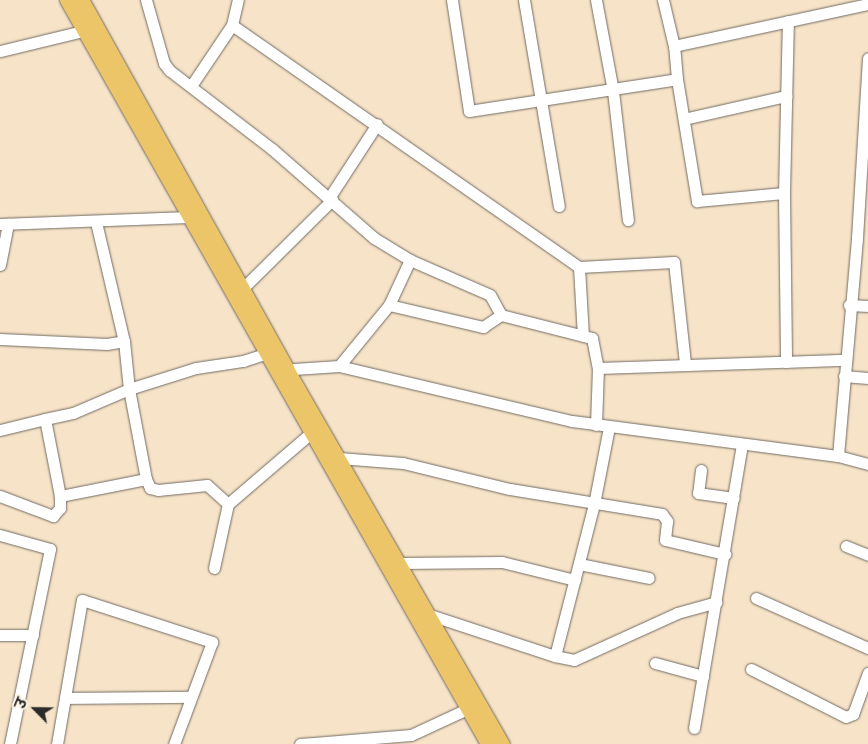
<!DOCTYPE html>
<html>
<head>
<meta charset="utf-8">
<style>
  body { margin:0 }
  #map { position:relative; width:868px; height:744px; overflow:hidden; background:#f6e3c8; font-family:Delius,"Playpen Sans Deva",sans-serif }
  div>[style] { position:absolute }
  .roads { filter:drop-shadow(0 0 1px #726b62) drop-shadow(0 0 1px #726b62) }
  .minor>* { height:11px; margin:-5.5px; padding:0 5.5px; transform-origin:5.5px; border-radius:5.5px; background:#fff }
  .major>* { height:14px; margin:-7px; padding:0 7px; transform-origin:7px; border-radius:7px; background:#edc569 }
  span { translate:-50% -50%; white-space:nowrap; text-align:center; line-height:1.15; -webkit-text-stroke:4px #fcf5e5; paint-order:stroke }
  .north { position:absolute; left:10px; top:684px; width:50px; height:50px; -webkit-text-stroke:4px #fcf5e5; paint-order:stroke; rotate:293deg; font-size:14px; font-weight:700; line-height:20px; text-align:center; color:#2b2b2b }
  .north::after { content:''; display:block; margin:auto; width:18px; height:22px; background:#2b2b2b; clip-path:polygon(50% 0,100% 100%,50% 72%,0 100%) }
</style>
</head>
<body>
<div id="map">
  <div class="roads">
    <div class="minor">
      <i style="left:146px;top:0;width:66px;rotate:74.1deg"></i>
      <i style="left:164px;top:63px;width:9px;rotate:54deg"></i>
      <i style="left:169px;top:70px;width:130px;rotate:37.5deg"></i>
      <i style="left:272px;top:149px;width:135px;rotate:41.1deg"></i>
      <i style="left:374px;top:238px;width:42px;rotate:31.4deg"></i>
      <i style="left:410px;top:260px;width:87px;rotate:23.6deg"></i>
      <i style="left:490px;top:295px;width:23px;rotate:61deg"></i>
      <i style="left:452px;top:0;width:112px;rotate:81.3deg"></i>
      <i style="left:469px;top:111px;width:210px;rotate:-8.7deg"></i>
      <i style="left:677px;top:79px;width:33px;rotate:-95deg"></i>
      <i style="left:524px;top:0;width:209px;rotate:80.4deg"></i>
      <i style="left:596px;top:0;width:93px;rotate:79.4deg"></i>
      <i style="left:613px;top:91px;width:130px;rotate:83.4deg"></i>
      <i style="left:663px;top:0;width:47px;rotate:76.6deg"></i>
      <i style="left:674px;top:46px;width:198px;rotate:-12.2deg"></i>
      <i style="left:232px;top:25px;width:26px;rotate:-77deg"></i>
      <i style="left:0;top:51px;width:94px;rotate:-13.6deg"></i>
      <i style="left:677px;top:79px;width:124px;rotate:80.7deg"></i>
      <i style="left:697px;top:201px;width:87px;rotate:-5.3deg"></i>
      <i style="left:784px;top:193px;width:172px;rotate:-88.7deg"></i>
      <i style="left:191px;top:86px;width:73px;rotate:-56.1deg"></i>
      <i style="left:232px;top:25px;width:423px;rotate:34.9deg"></i>
      <i style="left:579px;top:267px;width:69px;rotate:86.7deg"></i>
      <i style="left:684px;top:119px;width:105px;rotate:-12.7deg"></i>
      <i style="left:784px;top:193px;width:169px;rotate:89.3deg"></i>
      <i style="left:329px;top:198px;width:88px;rotate:-57deg"></i>
      <i style="left:96px;top:222px;width:122px;rotate:76.8deg"></i>
      <i style="left:0;top:224px;width:189px;rotate:-2.1deg"></i>
      <i style="left:0;top:265px;width:42px;rotate:-79deg"></i>
      <i style="left:579px;top:267px;width:95px;rotate:-3deg"></i>
      <i style="left:674px;top:262px;width:103px;rotate:83.8deg"></i>
      <i style="left:242px;top:289px;width:127px;rotate:-44.7deg"></i>
      <i style="left:389px;top:305px;width:50px;rotate:-65deg"></i>
      <i style="left:849px;top:305px;width:19px;rotate:3deg"></i>
      <i style="left:0;top:339px;width:107px;rotate:2.7deg"></i>
      <i style="left:107px;top:344px;width:17px;rotate:-10deg"></i>
      <i style="left:124px;top:341px;width:48px;rotate:84.1deg"></i>
      <i style="left:129px;top:389px;width:70px;rotate:-17.4deg"></i>
      <i style="left:196px;top:368px;width:48px;rotate:-8.5deg"></i>
      <i style="left:243px;top:361px;width:32px;rotate:-18deg"></i>
      <i style="left:339px;top:366px;width:79px;rotate:-50.7deg"></i>
      <i style="left:389px;top:305px;width:97px;rotate:13.2deg"></i>
      <i style="left:483px;top:327px;width:22px;rotate:-34deg"></i>
      <i style="left:501px;top:315px;width:94px;rotate:14.2deg"></i>
      <i style="left:592px;top:338px;width:31px;rotate:79deg"></i>
      <i style="left:598px;top:368px;width:247px;rotate:-1.9deg"></i>
      <i style="left:279px;top:370px;width:60px;rotate:-3.8deg"></i>
      <i style="left:339px;top:366px;width:239px;rotate:13.3deg"></i>
      <i style="left:572px;top:421px;width:268px;rotate:7.5deg"></i>
      <i style="left:838px;top:456px;width:31px;rotate:15deg"></i>
      <i style="left:844px;top:376px;width:24px;rotate:5deg"></i>
      <i style="left:596px;top:425px;width:57px;rotate:-88deg"></i>
      <i style="left:609px;top:427px;width:78px;rotate:101deg"></i>
      <i style="left:594px;top:504px;width:157px;rotate:104.4deg"></i>
      <i style="left:555px;top:656px;width:19px;rotate:12deg"></i>
      <i style="left:574px;top:660px;width:113px;rotate:-24.5deg"></i>
      <i style="left:677px;top:613px;width:41px;rotate:-15.4deg"></i>
      <i style="left:0;top:430px;width:46px;rotate:-13.7deg"></i>
      <i style="left:45px;top:419px;width:29px;rotate:-12deg"></i>
      <i style="left:73px;top:413px;width:61px;rotate:-23.2deg"></i>
      <i style="left:129px;top:389px;width:92px;rotate:79.3deg"></i>
      <i style="left:146px;top:479px;width:88px;rotate:168.8deg"></i>
      <i style="left:60px;top:496px;width:78px;rotate:-101deg"></i>
      <i style="left:838px;top:456px;width:219px;rotate:-85deg"></i>
      <i style="left:857px;top:238px;width:180px;rotate:-86.5deg"></i>
      <i style="left:339px;top:458px;width:64px;rotate:4.5deg"></i>
      <i style="left:403px;top:463px;width:110px;rotate:13.7deg"></i>
      <i style="left:510px;top:489px;width:154px;rotate:9.3deg"></i>
      <i style="left:662px;top:514px;width:9px;rotate:54deg"></i>
      <i style="left:667px;top:521px;width:19px;rotate:96deg"></i>
      <i style="left:665px;top:540px;width:62px;rotate:13.1deg"></i>
      <i style="left:701px;top:470px;width:23px;rotate:97deg"></i>
      <i style="left:698px;top:493px;width:36px;rotate:8deg"></i>
      <i style="left:146px;top:479px;width:10px;rotate:66deg"></i>
      <i style="left:150px;top:488px;width:8px;rotate:14deg"></i>
      <i style="left:158px;top:490px;width:49px;rotate:-5.8deg"></i>
      <i style="left:207px;top:485px;width:28px;rotate:42deg"></i>
      <i style="left:0;top:496px;width:57px;rotate:20.7deg"></i>
      <i style="left:53px;top:516px;width:11px;rotate:-49deg"></i>
      <i style="left:60px;top:508px;width:12px;rotate:-90deg"></i>
      <i style="left:0;top:535px;width:52px;rotate:15.6deg"></i>
      <i style="left:50px;top:549px;width:199px;rotate:101.6deg"></i>
      <i style="left:846px;top:546px;width:24px;rotate:22deg"></i>
      <i style="left:400px;top:563px;width:102px;rotate:-0.6deg"></i>
      <i style="left:502px;top:562px;width:75px;rotate:13.9deg"></i>
      <i style="left:579px;top:564px;width:71px;rotate:11.3deg"></i>
      <i style="left:214px;top:568px;width:66px;rotate:-77.7deg"></i>
      <i style="left:228px;top:504px;width:111px;rotate:-40.6deg"></i>
      <i style="left:756px;top:598px;width:123px;rotate:24.1deg"></i>
      <i style="left:430px;top:615px;width:132px;rotate:18.2deg"></i>
      <i style="left:0;top:635px;width:33px"></i>
      <i style="left:655px;top:663px;width:50px;rotate:15.2deg"></i>
      <i style="left:751px;top:669px;width:106px;rotate:26.8deg"></i>
      <i style="left:846px;top:717px;width:8px;rotate:-23deg"></i>
      <i style="left:853px;top:714px;width:44px;rotate:-69.9deg"></i>
      <i style="left:65px;top:698px;width:126px;rotate:-0.5deg"></i>
      <i style="left:694px;top:728px;width:288px;rotate:-80.4deg"></i>
      <i style="left:57px;top:744px;width:146px;rotate:-80.2deg"></i>
      <i style="left:82px;top:600px;width:137px;rotate:17.9deg"></i>
      <i style="left:212px;top:642px;width:109px;rotate:110.4deg"></i>
      <i style="left:300px;top:744px;width:111px;rotate:-4.6deg"></i>
      <i style="left:411px;top:735px;width:72px;rotate:-24.8deg"></i>
    </div>
    <div class="major">
      <i style="left:67px;top:0;width:855px;rotate:60.5deg"></i>
      <i style="left:82px;top:0;width:422px;rotate:60.9deg"></i>
      <i style="left:287px;top:369px;width:433px;rotate:60.1deg"></i>
    </div>
  </div>
  <div class="north">उ</div>
</div>
</body>
</html>
